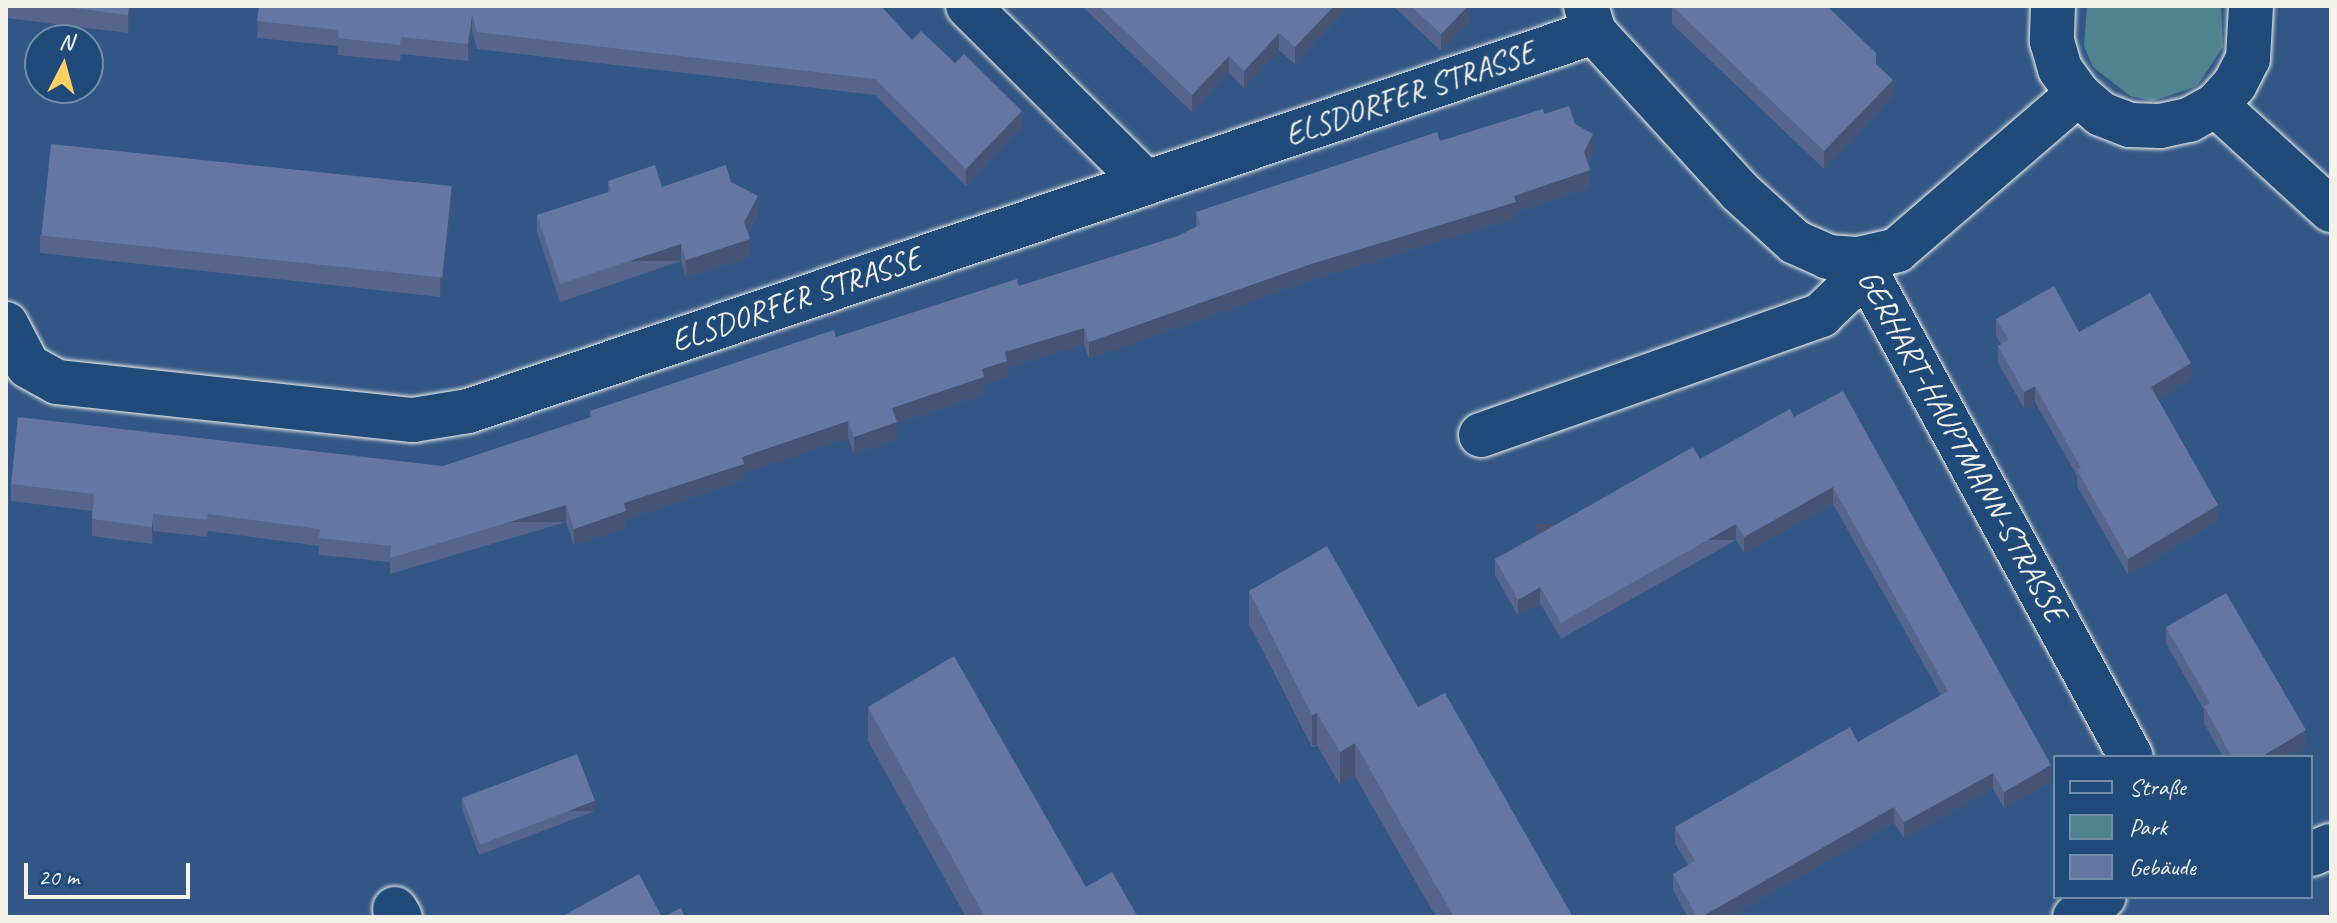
<!DOCTYPE html>
<html>
<head>
<meta charset="utf-8">
<style>
  body { margin:0 }
  #map { position:relative; width:2337px; height:923px; overflow:hidden; background:#325685; font-family:Caveat,sans-serif }
  div>[style] { position:absolute }
  .green>* { inset:0; background:#508390 }
  .roads { filter:drop-shadow(0 0 2px #f4f1e8) drop-shadow(0 0 2px #f4f1e8) }
  .minor>* { height:44px; margin:-22px; padding:0 22px; transform-origin:22px; border-radius:22px; background:#1f4a7a }
  .tertiary>* { height:44px; margin:-22px; padding:0 22px; transform-origin:22px; border-radius:22px; background:#1f4a7a }
  .wall>* { inset:0; background:#57658c }
  .shaded-wall>* { inset:0; background:#475372; transform-origin:0 0 }
  .building>* { inset:0; background:#6576a3; transform-origin:0 0 }
  span { translate:-50% -50%; white-space:nowrap; text-align:center; line-height:1.15; -webkit-text-stroke:6px #1f4a7a; paint-order:stroke }
  .street-label { font-size:32px; color:#f4f1e8 }
  .frame { position:absolute; inset:0; border:8px solid #f4f1e8; pointer-events:none }
  .legend { position:absolute; left:2053px; top:755px; width:260px; height:144px; box-sizing:border-box; background:#1f4a7a; border:2px solid #748da6; margin:0; padding:10px 14px; list-style:none; font-size:24px; color:#f4f1e8 }
  .legend li { display:flex; align-items:center; gap:16px; height:40px }
  .legend b { width:40px; border:2px solid #748da6 }
  .north { position:absolute; left:24px; top:24px; width:80px; height:80px; box-sizing:border-box; background:#1f4a7a; border:2px solid #748da6; border-radius:50%; rotate:6deg; font-size:22px; font-weight:700; line-height:32px; text-align:center; color:#f4f1e8 }
  .north::after { content:''; display:block; margin:auto; width:28px; height:36px; background:#ffd166; clip-path:polygon(50% 0,100% 100%,50% 72%,0 100%) }
  .scale { position:absolute; left:24px; top:863px; width:166px; height:36px; box-sizing:border-box; border:4px solid #f4f1e8; border-top:0; padding-left:10px; font-size:24px; line-height:28px; white-space:nowrap; color:#f4f1e8; -webkit-text-stroke:6px #1f4a7a; paint-order:stroke }
</style>
</head>
<body>
<div id="map">
  <div class="green">
    <i style="clip-path:polygon(2087px 6px,2221px 6px,2223px 47px,2197px 86px,2153px 101px,2130px 96px,2093px 67px,2084px 46px)"></i>
  </div>
  <div class="roads">
    <div class="minor">
      <i style="left:968px;top:6px;width:251px;rotate:44.8deg"></i>
      <i style="left:1586px;top:6px;width:27px;rotate:73deg"></i>
      <i style="left:1594px;top:32px;width:215px;rotate:47.6deg"></i>
      <i style="left:1739px;top:191px;width:76px;rotate:42.3deg"></i>
      <i style="left:1795px;top:242px;width:36px;rotate:24deg"></i>
      <i style="left:1828px;top:257px;width:31px;rotate:4deg"></i>
      <i style="left:1859px;top:259px;width:39px;rotate:-13deg"></i>
      <i style="left:1897px;top:250px;width:239px;rotate:-40.8deg"></i>
      <i style="left:1859px;top:259px;width:567px;rotate:61.36deg"></i>
      <i style="left:6px;top:324px;width:47px;rotate:62.4deg"></i>
      <i style="left:28px;top:366px;width:33px;rotate:29deg"></i>
      <i style="left:57px;top:382px;width:358px;rotate:6.1deg"></i>
      <i style="left:413px;top:420px;width:56px;rotate:-9.3deg"></i>
      <i style="left:468px;top:411px;width:1188px;rotate:-18.6deg"></i>
      <i style="left:1481px;top:435px;width:361px;rotate:-19.4deg"></i>
      <i style="left:1821px;top:315px;width:33px;rotate:-44deg"></i>
      <i style="left:1845px;top:292px;width:36px;rotate:-67deg"></i>
      <i style="left:2311px;top:854px;width:22px;rotate:-22deg"></i>
      <i style="left:395px;top:909px;width:9px;rotate:58deg"></i>
      <i style="left:2075px;top:917px;width:35px;rotate:-35deg"></i>
    </div>
    <div class="tertiary">
      <i style="left:2053px;top:6px;width:35px;rotate:92deg"></i>
      <i style="left:2052px;top:41px;width:29px;rotate:74deg"></i>
      <i style="left:2060px;top:69px;width:31px;rotate:54deg"></i>
      <i style="left:2078px;top:94px;width:30px;rotate:41deg"></i>
      <i style="left:2101px;top:114px;width:31px;rotate:21deg"></i>
      <i style="left:2130px;top:125px;width:30px;rotate:2deg"></i>
      <i style="left:2160px;top:126px;width:30px;rotate:-12deg"></i>
      <i style="left:2189px;top:120px;width:31px;rotate:-29deg"></i>
      <i style="left:2216px;top:105px;width:28px;rotate:-48deg"></i>
      <i style="left:2235px;top:84px;width:28px;rotate:-63deg"></i>
      <i style="left:2248px;top:59px;width:53px;rotate:-86.8deg"></i>
      <i style="left:2216px;top:105px;width:156px;rotate:42.4deg"></i>
    </div>
  </div>
  <div class="wall">
    <i style="clip-path:polygon(6px 6px,131px 6px,128px 33px,6px 18px)"></i>
    <i style="clip-path:polygon(259px 6px,912px 40px,1022px 127px,966px 186px,875px 95px,477px 49px,472px 31px,468px 61px,401px 54px,400px 61px,338px 55px,338px 46px,257px 38px)"></i>
    <i style="clip-path:polygon(1082px 6px,1349px 6px,1295px 64px,1279px 50px,1244px 88px,1229px 73px,1192px 112px)"></i>
    <i style="clip-path:polygon(1393px 6px,1470px 6px,1470px 21px,1441px 51px)"></i>
    <i style="clip-path:polygon(1672px 6px,1876px 64px,1893px 97px,1824px 169px,1672px 24px)"></i>
    <i style="clip-path:polygon(1544px 114px,1575px 124px,1593px 151px,1588px 162px,1590px 187px,1516px 212px,1516px 218px,1308px 281px,1089px 359px,1084px 344px,1007px 368px,1007px 377px,984px 385px,984px 394px,897px 423px,897px 439px,854px 454px,848px 438px,744px 473px,744px 480px,626px 519px,626px 528px,574px 545px,566px 522px,390px 574px,390px 562px,319px 555px,319px 546px,208px 531px,207px 537px,153px 531px,152px 544px,92px 536px,92px 511px,11px 501px,11px 484px,443px 466px,590px 417px,590px 411px,836px 337px,1019px 286px,1178px 236px,1196px 227px,1196px 212px,1440px 141px)"></i>
    <i style="clip-path:polygon(608px 181px,662px 187px,731px 182px,758px 213px,748px 233px,750px 257px,686px 277px,681px 261px,560px 302px,537px 232px,537px 215px,608px 193px)"></i>
    <i style="clip-path:polygon(451px 207px,440px 297px,40px 253px,40px 235px)"></i>
    <i style="clip-path:polygon(1996px 319px,2079px 332px,2191px 379px,2158px 399px,2218px 521px,2128px 575px,2077px 486px,2077px 476px,2035px 402px,2024px 408px,1998px 363px,1998px 346px,2001px 344px,1996px 336px)"></i>
    <i style="clip-path:polygon(1794px 417px,2051px 781px,2004px 808px,1993px 789px,1904px 838px,1894px 823px,1729px 917px,1688px 917px,1673px 890px,1673px 874px,1688px 865px,1675px 843px,1675px 827px,1858px 742px,1941px 695px,1833px 504px,1744px 553px,1736px 540px,1561px 639px,1540px 603px,1518px 616px,1495px 575px,1495px 559px,1700px 459px)"></i>
    <i style="clip-path:polygon(1249px 591px,1418px 707px,1573px 917px,1436px 917px,1355px 776px,1340px 785px,1317px 745px,1312px 747px,1249px 624px)"></i>
    <i style="clip-path:polygon(2166px 627px,2306px 747px,2289px 757px,2223px 757px,2204px 723px,2204px 710px,2166px 643px)"></i>
    <i style="clip-path:polygon(868px 707px,1086px 887px,1138px 917px,966px 917px,868px 741px)"></i>
    <i style="clip-path:polygon(462px 799px,595px 811px,479px 855px,462px 809px)"></i>
  </div>
  <div class="shaded-wall">
    <i style="clip-path:polygon(129px 6px,131px 6px,128px 33px,128px 15px)"></i>
    <i style="clip-path:polygon(1334px 6px,1349px 6px,1295px 64px,1295px 47px)"></i>
    <i style="clip-path:polygon(1468px 6px,1470px 6px,1470px 21px,1441px 51px,1441px 34px)"></i>
    <i style="clip-path:polygon(472px 15px,472px 31px,468px 61px,468px 44px)"></i>
    <i style="clip-path:polygon(1279px 33px,1279px 50px,1244px 88px,1244px 71px)"></i>
    <i style="clip-path:polygon(1229px 56px,1229px 73px,1192px 112px,1192px 95px)"></i>
    <i style="clip-path:polygon(1893px 80px,1893px 97px,1824px 169px,1824px 151px)"></i>
    <i style="clip-path:polygon(1022px 111px,1022px 127px,966px 186px,966px 169px)"></i>
    <i style="clip-path:polygon(1593px 134px,1593px 151px,1584px 169px,1584px 152px)"></i>
    <i style="clip-path:polygon(1590px 170px,1590px 187px,1516px 212px,1516px 218px,1308px 281px,1089px 359px,1089px 342px,1308px 265px)"></i>
    <i style="clip-path:polygon(451px 189px,451px 207px,440px 297px,440px 279px)"></i>
    <i style="clip-path:polygon(758px 196px,758px 213px,744px 239px,744px 222px)"></i>
    <i style="clip-path:polygon(750px 239px,750px 257px,686px 277px,686px 260px)"></i>
    <i style="left:681px;top:244px;width:17px;height:127px;rotate:90deg"></i>
    <i style="clip-path:polygon(1084px 328px,1084px 344px,1007px 368px,1007px 377px,984px 385px,984px 394px,897px 423px,897px 439px,854px 454px,854px 437px,892px 408px,982px 369px,1005px 352px)"></i>
    <i style="clip-path:polygon(2191px 363px,2191px 379px,2151px 403px,2151px 387px)"></i>
    <i style="clip-path:polygon(2035px 386px,2035px 402px,2024px 408px,2024px 392px)"></i>
    <i style="clip-path:polygon(848px 421px,848px 438px,744px 473px,744px 480px,626px 519px,626px 528px,574px 545px,574px 529px,624px 503px,742px 457px)"></i>
    <i style="clip-path:polygon(1833px 487px,1833px 504px,1744px 553px,1744px 537px)"></i>
    <i style="left:566px;top:505px;width:17px;height:184px;rotate:90deg"></i>
    <i style="clip-path:polygon(2218px 505px,2218px 521px,2128px 575px,2128px 559px)"></i>
    <i style="clip-path:polygon(153px 514px,153px 531px,152px 544px,152px 527px)"></i>
    <i style="left:1736px;top:524px;width:16px;height:201px;rotate:90deg"></i>
    <i style="clip-path:polygon(1540px 587px,1540px 603px,1518px 616px,1518px 600px)"></i>
    <i style="left:1317px;top:713px;width:32px;height:5px;rotate:90deg"></i>
    <i style="clip-path:polygon(2306px 730px,2306px 747px,2289px 757px,2261px 757px)"></i>
    <i style="clip-path:polygon(1355px 743px,1355px 776px,1340px 785px,1340px 752px)"></i>
    <i style="clip-path:polygon(2051px 765px,2051px 781px,2004px 808px,2004px 792px)"></i>
    <i style="clip-path:polygon(1993px 773px,1993px 789px,1904px 838px,1904px 822px)"></i>
    <i style="left:595px;top:801px;width:10px;height:124px;rotate:90deg"></i>
    <i style="clip-path:polygon(1894px 807px,1894px 823px,1729px 917px,1701px 917px)"></i>
  </div>
  <div class="building">
    <i style="clip-path:polygon(59px 6px,129px 6px,128px 15px)"></i>
    <i style="clip-path:polygon(259px 6px,881px 6px,912px 40px,921px 31px,955px 63px,964px 54px,1022px 111px,966px 169px,875px 79px,477px 32px,472px 15px,468px 44px,401px 37px,400px 45px,338px 38px,339px 30px,257px 21px)"></i>
    <i style="clip-path:polygon(1099px 6px,1334px 6px,1295px 47px,1279px 33px,1244px 71px,1229px 56px,1192px 95px)"></i>
    <i style="clip-path:polygon(1411px 6px,1468px 6px,1441px 34px)"></i>
    <i style="clip-path:polygon(1672px 6px,1827px 6px,1876px 53px,1876px 64px,1893px 80px,1824px 151px)"></i>
    <i style="clip-path:polygon(1569px 106px,1575px 124px,1593px 134px,1584px 152px,1590px 170px,1514px 196px,1516px 202px,1308px 265px,1089px 342px,1084px 328px,1005px 352px,1007px 361px,982px 369px,984px 377px,892px 408px,897px 422px,854px 437px,848px 421px,742px 457px,744px 464px,624px 503px,626px 511px,574px 529px,566px 505px,390px 558px,391px 546px,319px 538px,320px 529px,208px 514px,207px 520px,153px 514px,152px 527px,92px 519px,94px 494px,11px 484px,18px 417px,443px 466px,592px 417px,590px 411px,834px 330px,836px 337px,1017px 279px,1019px 286px,1178px 236px,1200px 225px,1196px 212px,1437px 132px,1440px 141px,1543px 109px,1544px 114px)"></i>
    <i style="left:51px;top:144px;width:403px;height:92px;rotate:6deg"></i>
    <i style="clip-path:polygon(655px 165px,662px 187px,726px 165px,731px 182px,758px 196px,744px 222px,750px 239px,686px 260px,681px 244px,560px 284px,537px 215px,611px 191px,608px 181px)"></i>
    <i style="clip-path:polygon(2054px 286px,2079px 332px,2150px 293px,2191px 363px,2151px 387px,2218px 505px,2128px 559px,2077px 470px,2081px 468px,2035px 386px,2024px 392px,1998px 346px,2009px 340px,1996px 319px)"></i>
    <i style="clip-path:polygon(1843px 391px,2051px 765px,2004px 792px,1993px 773px,1904px 822px,1894px 807px,1701px 917px,1697px 917px,1673px 874px,1695px 861px,1675px 827px,1850px 727px,1858px 742px,1948px 691px,1833px 487px,1744px 537px,1736px 524px,1561px 623px,1540px 587px,1518px 600px,1495px 559px,1693px 447px,1700px 459px,1790px 409px,1794px 417px)"></i>
    <i style="clip-path:polygon(1327px 546px,1418px 707px,1445px 693px,1573px 917px,1454px 917px,1355px 743px,1340px 752px,1317px 713px,1312px 715px,1249px 591px)"></i>
    <i style="clip-path:polygon(2226px 593px,2306px 730px,2261px 757px,2232px 757px,2204px 706px,2210px 703px,2166px 627px)"></i>
    <i style="clip-path:polygon(954px 656px,1086px 887px,1112px 872px,1138px 917px,985px 917px,868px 707px)"></i>
    <i style="left:577px;top:754px;width:50px;height:123px;rotate:69deg"></i>
    <i style="clip-path:polygon(639px 874px,662px 917px,561px 917px)"></i>
    <i style="clip-path:polygon(681px 908px,685px 917px,663px 917px)"></i>
  </div>
  <div class="street-label">
    <span style="left:1410px;top:94px;rotate:-19deg">ELSDORFER STRASSE</span>
    <span style="left:796px;top:300px;rotate:-19deg">ELSDORFER STRASSE</span>
    <span style="left:1962px;top:446px;rotate:61deg">GERHART-HAUPTMANN-STRASSE</span>
  </div>
  <div class="frame"></div>
  <ul class="legend">
  <li><b style="height:10px;background:#1f4a7a"></b>Straße</li>
  <li><b style="height:22px;background:#508390"></b>Park</li>
  <li><b style="height:22px;background:#6576a3"></b>Gebäude</li>
  </ul>
  <div class="north">N</div>
  <div class="scale">20 m</div>
</div>
</body>
</html>
